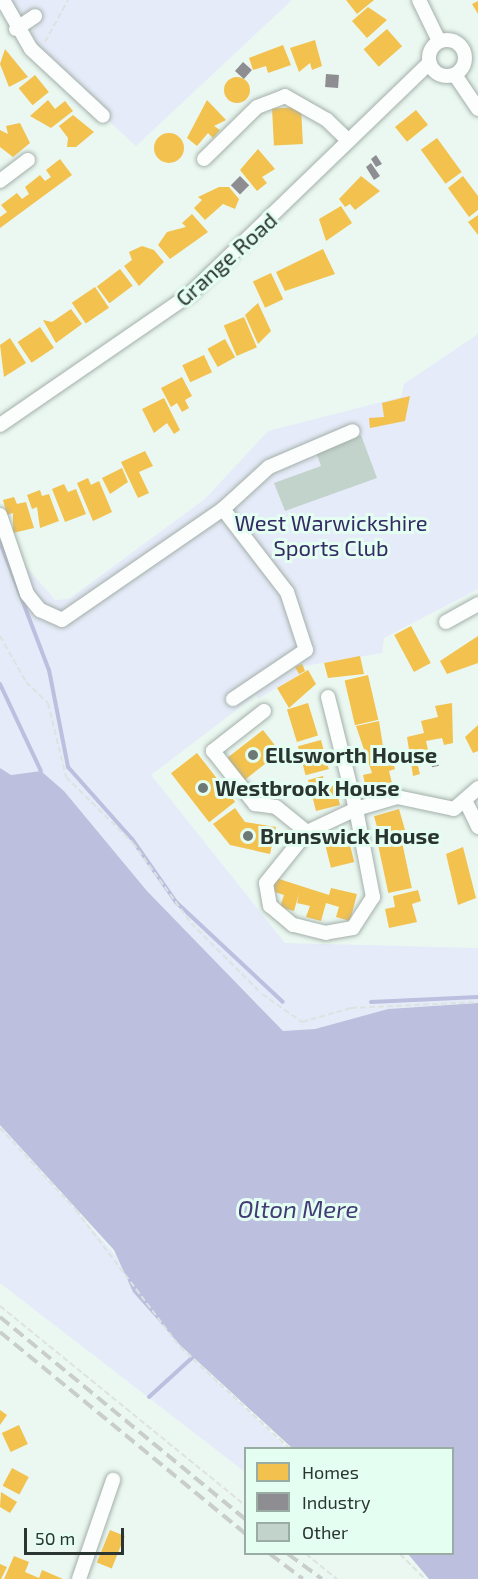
<!DOCTYPE html>
<html>
<head>
<meta charset="utf-8">
<style>
  body { margin:0 }
  #map { position:relative; width:478px; height:1579px; overflow:hidden; background:#eaf8f1; font-family:"Exo 2",sans-serif }
  div>[style] { position:absolute }
  .green>* { inset:0; background:#e5ebf8 }
  .water>* { inset:0; background:#bdbfdf }
  .homes>* { inset:0; background:#f2c14e; transform-origin:0 0 }
  .round { border-radius:50% }
  .industry>* { inset:0; background:#8d8d92; transform-origin:0 0 }
  .stream>* { height:4px; margin:-2px; padding:0 2px; transform-origin:2px; border-radius:2px; background:#bdbfdf }
  .building>* { inset:0; background:#c2d3cb }
  .path>* { height:2px; margin-top:-1px; transform-origin:0; background:repeating-linear-gradient(90deg,#dee2e0 0 6px,transparent 0 9px) }
  .roads { filter:drop-shadow(0 0 2px #a4afaa) drop-shadow(0 0 2px #a4afaa) }
  .minor>* { height:14px; margin:-7px; padding:0 7px; transform-origin:7px; border-radius:7px; background:#fcfefd }
  .minor>.ring { margin:-7px; padding:0; box-sizing:content-box; background:none; border:14px solid #fcfefd; border-radius:50% }
  .rail>* { height:4px; margin-top:-2px; transform-origin:0; background:repeating-linear-gradient(90deg,#c9cecc 0 12px,transparent 0 18px) }
  .dots>* { width:16px; height:16px; translate:-50% -50%; box-sizing:border-box; border:3px solid #e4fef2; border-radius:50% }
  span { translate:-50% -50%; white-space:nowrap; text-align:center; line-height:1.15; -webkit-text-stroke:6px #e4fef2; paint-order:stroke }
  .street-label { font-size:22px; color:#2a3430 }
  .park-label { font-size:22px; color:#342b65 }
  .poi-label { font-size:22px; color:#2a3430; font-weight:700 }
  .left { translate:0 -50%; text-align:left }
  .water-label { font-size:24px; color:#433a76; font-style:italic }
  .legend { position:absolute; left:244px; top:1447px; width:210px; height:108px; box-sizing:border-box; background:#e4fef2; border:2px solid #9aada4; margin:0; padding:8px 10px; list-style:none; font-size:18px; color:#2a3430 }
  .legend li { display:flex; align-items:center; gap:12px; height:30px }
  .legend b { width:30px; border:2px solid #9aada4 }
  .scale { position:absolute; left:24px; top:1528px; width:100px; height:27px; box-sizing:border-box; border:3px solid #2a3430; border-top:0; padding-left:8px; font-size:18px; line-height:21px; white-space:nowrap; color:#2a3430; -webkit-text-stroke:4px #e4fef2; paint-order:stroke }
</style>
</head>
<body>
<div id="map">
  <div class="green">
    <i style="clip-path:polygon(9px 0,292px 0,136px 146px,31px 49px,37px 44px,31px 33px,41px 18px,35px 11px,19px 17px)"></i>
    <i style="clip-path:polygon(478px 334px,478px 589px,384px 638px,382px 653px,304px 666px,305px 671px,258px 699px,256px 695px,151px 775px,285px 943px,478px 948px,478px 1003px,388px 1009px,315px 1029px,283px 1031px,147px 891px,64px 791px,41px 771px,11px 775px,0 768px,0 546px,10px 575px,24px 564px,55px 600px,69px 599px,205px 499px,268px 431px,401px 397px,404px 384px)"></i>
    <i style="clip-path:polygon(0 1125px,111px 1250px,180px 1345px,287px 1448px,246px 1448px,245px 1472px,0 1283px)"></i>
  </div>
  <div class="water">
    <i style="clip-path:polygon(0 768px,11px 775px,41px 771px,64px 791px,147px 891px,283px 1031px,315px 1029px,388px 1009px,478px 1003px,478px 1579px,429px 1579px,408px 1554px,452px 1554px,452px 1448px,292px 1448px,180px 1345px,133px 1292px,114px 1250px,0 1125px)"></i>
  </div>
  <div class="homes">
    <i style="clip-path:polygon(346px 0,374px 0,357px 14px)"></i>
    <i style="clip-path:polygon(478px 1px,478px 14px,472px 4px)"></i>
    <i style="clip-path:polygon(368px 7px,387px 20px,367px 38px,352px 21px)"></i>
    <i style="left:387px;top:29px;width:23px;height:31px;rotate:49deg"></i>
    <i style="clip-path:polygon(315px 40px,322px 66px,312px 70px,310px 63px,299px 72px,290px 48px)"></i>
    <i style="clip-path:polygon(283px 45px,291px 65px,268px 73px,266px 66px,253px 70px,249px 58px)"></i>
    <i style="clip-path:polygon(5px 49px,28px 77px,9px 87px,0 64px)"></i>
    <i style="left:35px;top:75px;width:22px;height:21px;rotate:51deg"></i>
    <i class="round" style="left:224px;top:77px;width:26px;height:26px"></i>
    <i style="clip-path:polygon(48px 100px,55px 109px,65px 101px,73px 111px,51px 128px,30px 116px)"></i>
    <i style="clip-path:polygon(207px 100px,226px 120px,214px 126px,220px 130px,213px 138px,208px 133px,197px 146px,187px 138px)"></i>
    <i style="left:301px;top:107px;width:37px;height:29px;rotate:87deg"></i>
    <i style="left:416px;top:110px;width:19px;height:27px;rotate:51deg"></i>
    <i style="clip-path:polygon(73px 115px,94px 132px,76px 147px,67px 147px,68px 138px,59px 126px)"></i>
    <i style="clip-path:polygon(20px 123px,30px 143px,13px 157px,0 147px,0 130px,8px 134px,6px 126px)"></i>
    <i class="round" style="left:154px;top:133px;width:30px;height:30px"></i>
    <i style="left:437px;top:138px;width:42px;height:20px;rotate:54deg"></i>
    <i style="clip-path:polygon(258px 149px,275px 169px,262px 177px,267px 183px,257px 191px,240px 170px)"></i>
    <i style="clip-path:polygon(60px 159px,72px 175px,0 228px,0 217px,7px 212px,1px 205px,17px 193px,22px 199px,29px 194px,25px 187px,40px 175px,45px 181px,51px 177px,46px 170px)"></i>
    <i style="clip-path:polygon(361px 176px,380px 191px,355px 210px,350px 204px,345px 207px,339px 199px)"></i>
    <i style="clip-path:polygon(463px 176px,478px 196px,478px 210px,469px 217px,448px 188px)"></i>
    <i style="clip-path:polygon(219px 187px,229px 187px,239px 199px,235px 209px,223px 204px,205px 220px,194px 208px,202px 200px,198px 197px)"></i>
    <i style="clip-path:polygon(341px 206px,352px 223px,326px 241px,319px 219px)"></i>
    <i style="clip-path:polygon(192px 214px,208px 232px,170px 259px,158px 245px,167px 232px,186px 227px,182px 223px)"></i>
    <i style="clip-path:polygon(478px 215px,478px 235px,468px 222px)"></i>
    <i style="clip-path:polygon(142px 246px,154px 250px,164px 262px,139px 286px,124px 266px,132px 260px,129px 252px)"></i>
    <i style="clip-path:polygon(323px 249px,335px 274px,285px 291px,276px 272px)"></i>
    <i style="left:120px;top:269px;width:21px;height:29px;rotate:53deg"></i>
    <i style="left:271px;top:273px;width:29px;height:20px;rotate:65deg"></i>
    <i style="left:95px;top:287px;width:25px;height:28px;rotate:56deg"></i>
    <i style="clip-path:polygon(258px 303px,271px 331px,258px 344px,245px 315px)"></i>
    <i style="clip-path:polygon(71px 309px,82px 324px,56px 343px,43px 320px,52px 322px)"></i>
    <i style="left:244px;top:317px;width:33px;height:22px;rotate:67deg"></i>
    <i style="left:40px;top:327px;width:25px;height:27px;rotate:56deg"></i>
    <i style="clip-path:polygon(10px 338px,26px 363px,4px 377px,0 345px)"></i>
    <i style="left:225px;top:339px;width:21px;height:20px;rotate:61deg"></i>
    <i style="left:204px;top:355px;width:19px;height:24px;rotate:65deg"></i>
    <i style="clip-path:polygon(182px 377px,192px 396px,185px 400px,189px 408px,182px 412px,177px 403px,171px 407px,161px 388px)"></i>
    <i style="clip-path:polygon(410px 396px,405px 421px,370px 428px,369px 418px,384px 417px,382px 403px)"></i>
    <i style="clip-path:polygon(164px 398px,180px 430px,174px 434px,167px 423px,154px 433px,142px 409px)"></i>
    <i style="clip-path:polygon(145px 451px,153px 466px,139px 472px,149px 493px,138px 498px,121px 462px)"></i>
    <i style="clip-path:polygon(122px 468px,128px 482px,110px 494px,102px 478px)"></i>
    <i style="clip-path:polygon(88px 478px,91px 485px,99px 481px,112px 512px,93px 521px,77px 483px)"></i>
    <i style="clip-path:polygon(64px 484px,68px 492px,76px 489px,86px 514px,65px 522px,52px 489px)"></i>
    <i style="clip-path:polygon(40px 490px,42px 496px,49px 494px,59px 521px,40px 528px,37px 507px,32px 509px,27px 495px)"></i>
    <i style="clip-path:polygon(14px 497px,17px 504px,26px 502px,34px 528px,13px 533px,13px 513px,7px 515px,3px 500px)"></i>
    <i style="left:411px;top:626px;width:42px;height:19px;rotate:62deg"></i>
    <i style="clip-path:polygon(478px 636px,478px 663px,447px 674px,440px 661px)"></i>
    <i style="clip-path:polygon(360px 656px,364px 674px,328px 678px,324px 663px)"></i>
    <i style="clip-path:polygon(302px 664px,305px 671px,299px 674px,295px 667px)"></i>
    <i style="clip-path:polygon(308px 670px,316px 684px,289px 708px,277px 688px)"></i>
    <i style="left:368px;top:675px;width:46px;height:24px;rotate:77deg"></i>
    <i style="left:308px;top:703px;width:34px;height:22px;rotate:73deg"></i>
    <i style="clip-path:polygon(452px 703px,453px 743px,444px 745px,442px 738px,426px 741px,430px 759px,417px 762px,420px 774px,413px 776px,407px 737px,424px 733px,421px 721px,438px 717px,435px 706px)"></i>
    <i style="clip-path:polygon(379px 721px,385px 759px,392px 758px,395px 769px,389px 771px,393px 787px,367px 793px,363px 775px,372px 773px,356px 726px)"></i>
    <i style="clip-path:polygon(478px 725px,478px 751px,473px 753px,465px 737px)"></i>
    <i style="left:263px;top:730px;width:28px;height:46px;rotate:52deg"></i>
    <i style="left:321px;top:740px;width:30px;height:24px;rotate:75deg"></i>
    <i style="left:197px;top:753px;width:62px;height:33px;rotate:52deg"></i>
    <i style="clip-path:polygon(323px 776px,326px 787px,335px 785px,340px 805px,316px 811px,308px 780px)"></i>
    <i style="clip-path:polygon(235px 808px,245px 822px,276px 827px,270px 854px,230px 845px,213px 824px)"></i>
    <i style="left:399px;top:809px;width:26px;height:26px;rotate:74deg"></i>
    <i style="left:346px;top:829px;width:34px;height:24px;rotate:76deg"></i>
    <i style="left:402px;top:842px;width:47px;height:24px;rotate:78deg"></i>
    <i style="clip-path:polygon(463px 847px,476px 898px,458px 905px,446px 854px)"></i>
    <i style="clip-path:polygon(276px 878px,329px 895px,331px 888px,357px 894px,350px 921px,336px 917px,339px 907px,326px 903px,321px 921px,306px 917px,310px 906px,297px 903px,299px 893px,294px 911px,280px 907px,284px 895px,272px 891px)"></i>
    <i style="clip-path:polygon(418px 890px,421px 901px,412px 904px,417px 922px,389px 928px,385px 909px,395px 907px,393px 896px)"></i>
    <i style="clip-path:polygon(0 1410px,7px 1415px,0 1425px)"></i>
    <i style="left:19px;top:1425px;width:21px;height:19px;rotate:65deg"></i>
    <i style="left:12px;top:1468px;width:19px;height:20px;rotate:28deg"></i>
    <i style="clip-path:polygon(1px 1492px,17px 1502px,10px 1513px,0 1507px)"></i>
    <i style="left:110px;top:1530px;width:16px;height:35px;rotate:22deg"></i>
    <i style="clip-path:polygon(14px 1556px,29px 1562px,25px 1572px,39px 1578px,42px 1570px,63px 1579px,4px 1579px)"></i>
    <i style="clip-path:polygon(0 1564px,7px 1567px,1px 1579px,0 1579px)"></i>
  </div>
  <div class="industry">
    <i style="left:243px;top:62px;width:12px;height:12px;rotate:42deg"></i>
    <i style="left:326px;top:74px;width:13px;height:13px;rotate:4deg"></i>
    <i style="clip-path:polygon(376px 155px,382px 164px,376px 167px,371px 159px)"></i>
    <i style="clip-path:polygon(371px 163px,380px 176px,374px 180px,366px 167px)"></i>
    <i style="left:240px;top:176px;width:13px;height:13px;rotate:45deg"></i>
    <i style="left:436px;top:754px;width:12px;height:7px;rotate:76deg"></i>
  </div>
  <div class="stream">
    <i style="left:0;top:542px;width:137px;rotate:69.1deg"></i>
    <i style="left:49px;top:670px;width:99px;rotate:78.9deg"></i>
    <i style="left:68px;top:767px;width:96px;rotate:48.4deg"></i>
    <i style="left:132px;top:839px;width:77px;rotate:55.1deg"></i>
    <i style="left:176px;top:902px;width:146px;rotate:43.1deg"></i>
    <i style="left:0;top:684px;width:96px;rotate:64.8deg"></i>
    <i style="left:371px;top:1002px;width:107px;rotate:-2.7deg"></i>
    <i style="left:149px;top:1397px;width:59px;rotate:-42.3deg"></i>
  </div>
  <div class="building">
    <i style="clip-path:polygon(361px 435px,377px 478px,285px 511px,274px 483px,321px 466px,316px 452px)"></i>
  </div>
  <div class="path">
    <i style="left:45px;top:42px;width:48px;rotate:-61.3deg"></i>
    <i style="left:0;top:636px;width:53px;rotate:60.5deg"></i>
    <i style="left:26px;top:682px;width:30px;rotate:44deg"></i>
    <i style="left:48px;top:703px;width:76px;rotate:76.3deg"></i>
    <i style="left:66px;top:777px;width:94px;rotate:44.6deg"></i>
    <i style="left:133px;top:843px;width:99px;rotate:54.1deg"></i>
    <i style="left:191px;top:923px;width:100px;rotate:45deg"></i>
    <i style="left:262px;top:994px;width:49px;rotate:35deg"></i>
    <i style="left:302px;top:1022px;width:51px;rotate:-15.9deg"></i>
    <i style="left:351px;top:1008px;width:127px;rotate:-2.7deg"></i>
    <i style="left:0;top:1128px;width:112px;rotate:47.2deg"></i>
    <i style="left:76px;top:1210px;width:172px;rotate:52.8deg"></i>
    <i style="left:180px;top:1347px;width:149px;rotate:42.8deg"></i>
    <i style="left:0;top:1306px;width:317px;rotate:39.1deg"></i>
    <i style="left:306px;top:1554px;width:40px;rotate:39deg"></i>
    <i style="left:400px;top:1554px;width:35px;rotate:45deg"></i>
  </div>
  <div class="roads">
    <div class="minor">
      <i style="left:3px;top:0;width:56px;rotate:60.3deg"></i>
      <i style="left:31px;top:49px;width:98px;rotate:42.9deg"></i>
      <i style="left:419px;top:0;width:46px;rotate:64deg"></i>
      <i style="left:16px;top:29px;width:23px;rotate:-34deg"></i>
      <i class="ring" style="left:429px;top:40px;width:22px;height:22px"></i>
      <i style="left:455px;top:75px;width:41px;rotate:55.9deg"></i>
      <i style="left:204px;top:159px;width:74px;rotate:-44.5deg"></i>
      <i style="left:257px;top:107px;width:30px;rotate:-21deg"></i>
      <i style="left:285px;top:96px;width:48px;rotate:29.7deg"></i>
      <i style="left:327px;top:120px;width:30px;rotate:44deg"></i>
      <i style="left:0;top:181px;width:35px;rotate:-37deg"></i>
      <i style="left:0;top:425px;width:229px;rotate:-34.5deg"></i>
      <i style="left:189px;top:295px;width:334px;rotate:-44deg"></i>
      <i style="left:223px;top:509px;width:62px;rotate:-42.4deg"></i>
      <i style="left:269px;top:467px;width:91px;rotate:-23.2deg"></i>
      <i style="left:0;top:515px;width:83px;rotate:71.1deg"></i>
      <i style="left:27px;top:594px;width:21px;rotate:51deg"></i>
      <i style="left:40px;top:610px;width:24px;rotate:24deg"></i>
      <i style="left:62px;top:620px;width:196px;rotate:-34.6deg"></i>
      <i style="left:223px;top:509px;width:105px;rotate:52.4deg"></i>
      <i style="left:287px;top:592px;width:61px;rotate:71.9deg"></i>
      <i style="left:306px;top:650px;width:88px;rotate:146.1deg"></i>
      <i style="left:446px;top:622px;width:37px;rotate:-29deg"></i>
      <i style="left:328px;top:697px;width:115px;rotate:76deg"></i>
      <i style="left:356px;top:809px;width:90px;rotate:79.1deg"></i>
      <i style="left:373px;top:897px;width:37px;rotate:123deg"></i>
      <i style="left:353px;top:928px;width:27px;rotate:170deg"></i>
      <i style="left:326px;top:933px;width:34px;rotate:-166deg"></i>
      <i style="left:293px;top:925px;width:30px;rotate:-140deg"></i>
      <i style="left:270px;top:906px;width:23px;rotate:-100deg"></i>
      <i style="left:266px;top:883px;width:65px;rotate:-51.2deg"></i>
      <i style="left:307px;top:832px;width:54px;rotate:-25.1deg"></i>
      <i style="left:356px;top:809px;width:43px;rotate:-16.3deg"></i>
      <i style="left:397px;top:797px;width:58px;rotate:11.9deg"></i>
      <i style="left:454px;top:809px;width:32px;rotate:-41deg"></i>
      <i style="left:264px;top:711px;width:65px;rotate:141.9deg"></i>
      <i style="left:213px;top:751px;width:68px;rotate:51.6deg"></i>
      <i style="left:255px;top:804px;width:21px;rotate:8deg"></i>
      <i style="left:276px;top:807px;width:40px;rotate:39deg"></i>
      <i style="left:466px;top:802px;width:28px;rotate:64deg"></i>
      <i style="left:79px;top:1579px;width:105px;rotate:-71deg"></i>
    </div>
  </div>
  <div class="rail">
    <i style="left:0;top:1317px;width:319px;rotate:39.5deg"></i>
    <i style="left:0;top:1332px;width:318px;rotate:39.4deg"></i>
    <i style="left:270px;top:1554px;width:41px;rotate:37.1deg"></i>
    <i style="left:288px;top:1554px;width:42px;rotate:36.3deg"></i>
  </div>
  <div class="dots">
    <i style="left:253px;top:755px;background:#6d7974"></i>
    <i style="left:203px;top:788px;background:#6d7974"></i>
    <i style="left:248px;top:836px;background:#6d7974"></i>
  </div>
  <div class="street-label">
    <span style="left:226px;top:259px;rotate:-42deg">Grange Road</span>
  </div>
  <div class="park-label">
    <span style="left:331px;top:535px">West Warwickshire<br>Sports Club</span>
  </div>
  <div class="poi-label">
    <span class="left" style="left:265px;top:755px">Ellsworth House</span>
    <span class="left" style="left:215px;top:788px">Westbrook House</span>
    <span class="left" style="left:260px;top:836px">Brunswick House</span>
  </div>
  <div class="water-label">
    <span style="left:298px;top:1209px">Olton Mere</span>
  </div>
  <ul class="legend">
  <li><b style="height:16px;background:#f2c14e"></b>Homes</li>
  <li><b style="height:16px;background:#8d8d92"></b>Industry</li>
  <li><b style="height:16px;background:#c2d3cb"></b>Other</li>
  </ul>
  <div class="scale">50 m</div>
</div>
</body>
</html>
